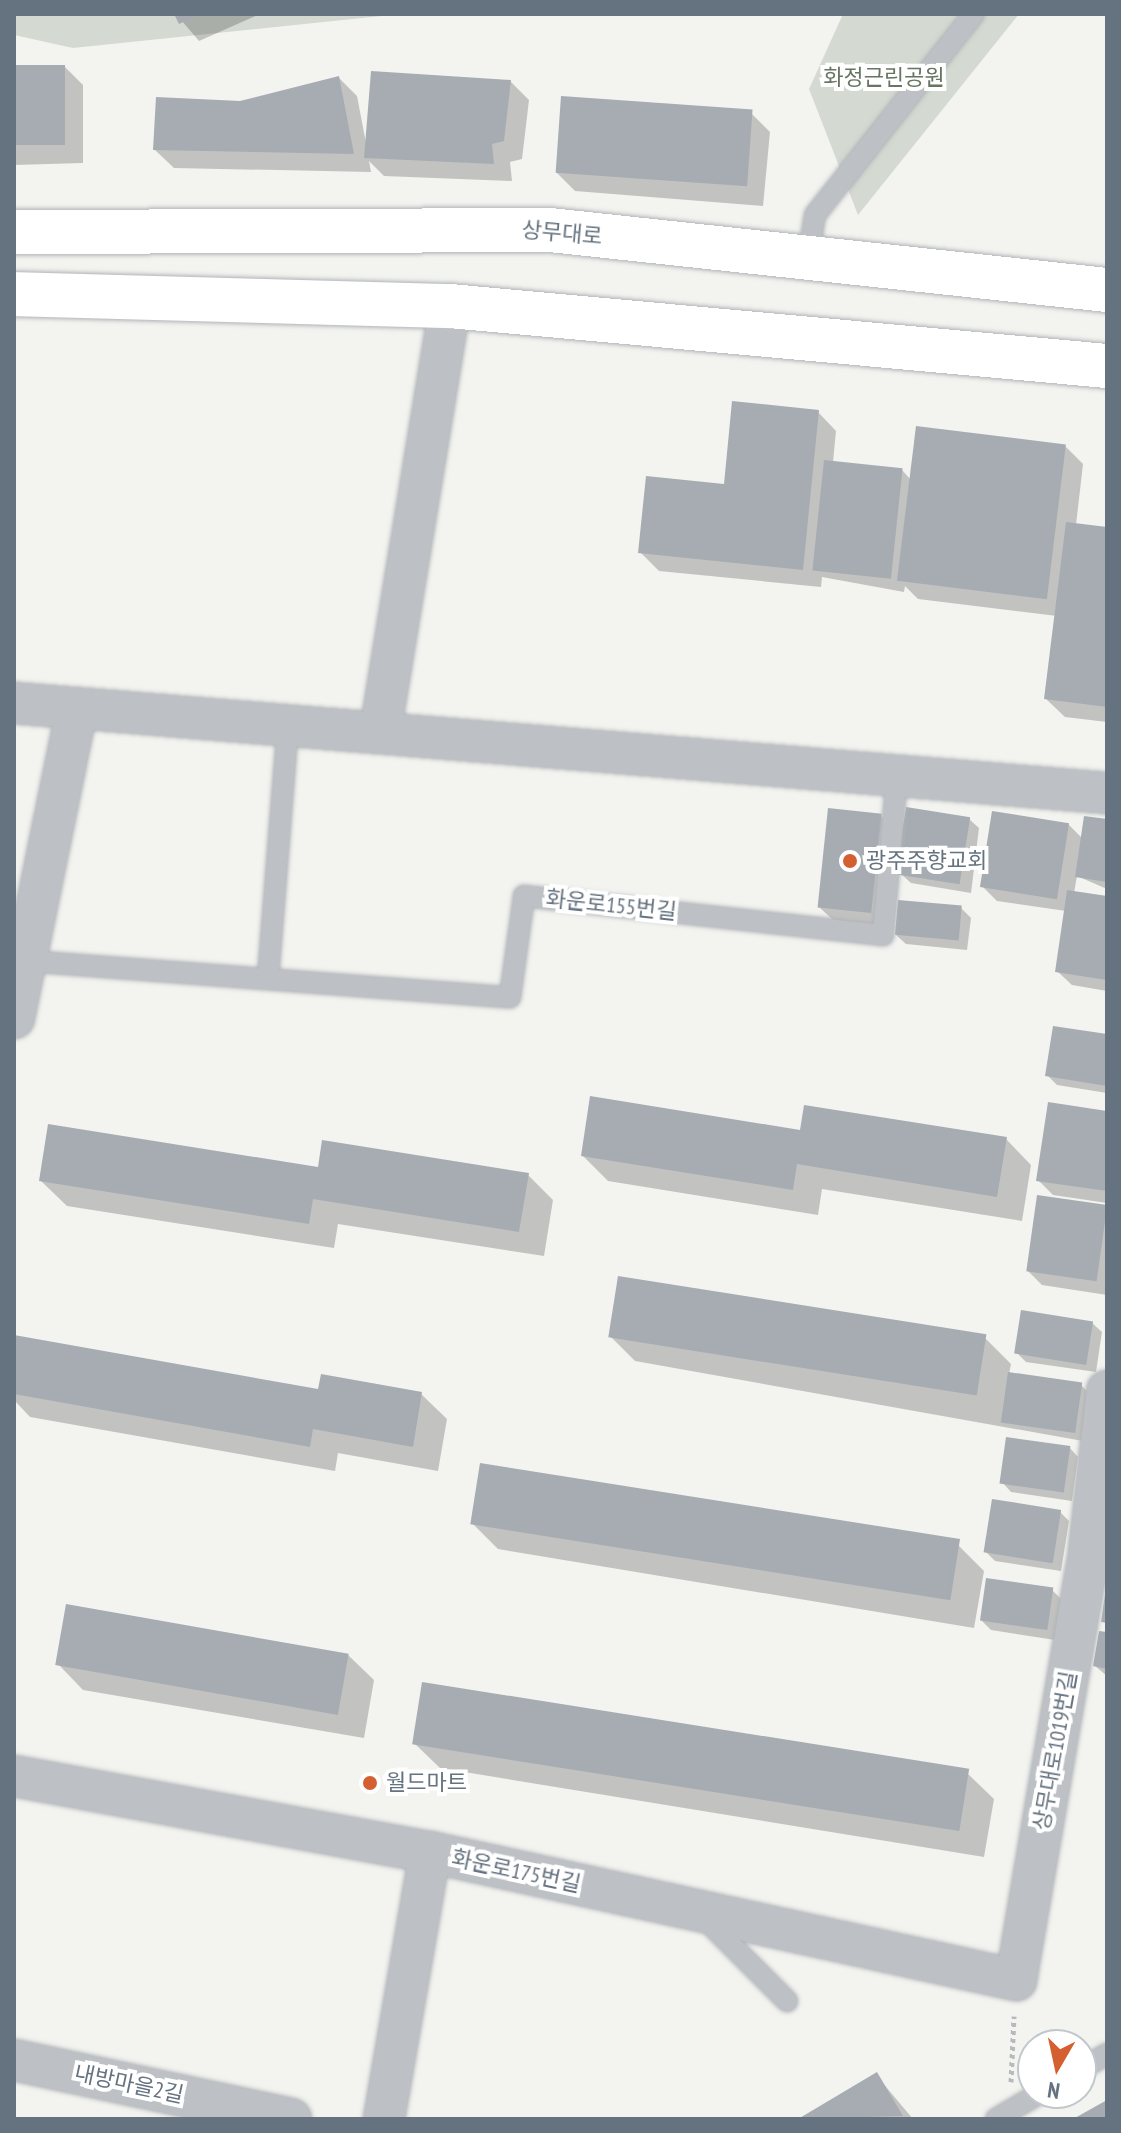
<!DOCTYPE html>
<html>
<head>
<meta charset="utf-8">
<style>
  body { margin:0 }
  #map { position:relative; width:1121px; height:2133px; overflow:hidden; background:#f3f4f0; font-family:"PT Sans Narrow","Noto Sans KR",sans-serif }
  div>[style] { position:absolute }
  .green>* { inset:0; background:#d4dad2 }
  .shadow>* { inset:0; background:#0003 }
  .building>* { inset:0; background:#a6acb2; transform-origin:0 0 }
  .path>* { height:5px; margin-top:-2.5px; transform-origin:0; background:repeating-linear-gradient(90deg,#b7b9bc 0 4px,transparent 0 8px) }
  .roads { filter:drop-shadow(0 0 2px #b1b4b8) drop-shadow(0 0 2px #b1b4b8) }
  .service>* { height:20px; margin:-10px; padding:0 10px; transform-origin:10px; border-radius:10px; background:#bdc0c4 }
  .minor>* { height:40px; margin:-20px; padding:0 20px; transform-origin:20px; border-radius:20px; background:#bdc0c4 }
  .primary>* { height:44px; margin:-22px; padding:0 22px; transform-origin:22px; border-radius:22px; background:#fff }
  .dots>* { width:22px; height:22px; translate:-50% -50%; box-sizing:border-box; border:4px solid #fff; border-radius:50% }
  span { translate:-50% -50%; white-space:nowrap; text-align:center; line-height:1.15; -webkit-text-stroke:8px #fff; paint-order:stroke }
  .park-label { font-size:22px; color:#667663 }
  .street-label { font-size:22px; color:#65727f }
  .poi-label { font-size:22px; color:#65727f }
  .left { translate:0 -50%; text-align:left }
  .frame { position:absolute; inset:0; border:16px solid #65727f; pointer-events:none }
  .north { position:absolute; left:1017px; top:2029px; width:80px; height:80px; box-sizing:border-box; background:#fff; border:2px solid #c1c7cc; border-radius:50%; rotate:189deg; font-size:22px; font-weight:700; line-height:32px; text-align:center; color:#65727f }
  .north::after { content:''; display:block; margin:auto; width:28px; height:36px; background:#d45f30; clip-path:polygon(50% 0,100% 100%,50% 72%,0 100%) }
</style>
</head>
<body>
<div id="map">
  <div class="green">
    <i style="clip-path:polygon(14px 14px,401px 14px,73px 48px,14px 35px)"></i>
    <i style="clip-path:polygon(843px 14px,1019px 14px,858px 215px,809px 89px)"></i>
  </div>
  <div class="shadow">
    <i style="clip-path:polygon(176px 14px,260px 14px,199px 41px)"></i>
    <i style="clip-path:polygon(65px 67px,83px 85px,83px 163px,14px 165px,14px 69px)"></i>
    <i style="clip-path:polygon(339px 78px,357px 96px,366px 143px,510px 81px,529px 100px,522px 159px,510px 162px,512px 181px,384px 176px,369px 161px,371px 172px,174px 168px,155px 150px,241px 103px)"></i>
    <i style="clip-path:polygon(751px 113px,770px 132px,763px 206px,575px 191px,556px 172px)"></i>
    <i style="clip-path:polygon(818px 412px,836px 431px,833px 462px,902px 470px,911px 480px,1065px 446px,1083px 464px,1076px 525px,1107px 529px,1107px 722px,1065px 717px,1046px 699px,1057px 616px,918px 599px,905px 586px,904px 592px,822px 577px,821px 587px,659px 571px,640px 552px)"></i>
    <i style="clip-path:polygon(881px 816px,895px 830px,885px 927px,834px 921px,819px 907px)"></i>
    <i style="clip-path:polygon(969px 819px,979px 828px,971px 893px,911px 883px,901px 874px)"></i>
    <i style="clip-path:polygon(1107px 821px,1107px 889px,1077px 876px,1074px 893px,1107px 898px,1107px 991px,1072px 985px,1057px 971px,1066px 911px,997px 901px,982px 886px,1068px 824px,1083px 839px)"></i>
    <i style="clip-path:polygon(961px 908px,971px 918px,967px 950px,906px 944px,896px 935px)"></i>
    <i style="clip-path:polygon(1107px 1036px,1107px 1093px,1057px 1085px,1047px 1075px)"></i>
    <i style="clip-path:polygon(1107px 1113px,1107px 1203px,1053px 1195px,1038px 1180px)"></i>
    <i style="clip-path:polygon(802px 1132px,1006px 1139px,1031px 1165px,1022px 1221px,822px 1189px,818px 1215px,608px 1181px,583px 1156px)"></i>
    <i style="clip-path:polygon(319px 1169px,528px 1175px,553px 1200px,544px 1256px,338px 1224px,334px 1248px,67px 1206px,41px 1181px)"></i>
    <i style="clip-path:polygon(1039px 1197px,1107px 1207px,1107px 1295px,1042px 1285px,1028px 1271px)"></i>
    <i style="clip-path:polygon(1092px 1323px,1102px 1332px,1096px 1372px,1026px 1362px,1016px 1352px)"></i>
    <i style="clip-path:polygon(610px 1336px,985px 1338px,1011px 1364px,1009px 1374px,1081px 1385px,1090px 1394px,1083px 1441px,635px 1361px)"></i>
    <i style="clip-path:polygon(14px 1337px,320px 1391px,421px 1394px,447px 1419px,438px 1471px,338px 1453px,335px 1471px,30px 1417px,14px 1400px)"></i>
    <i style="clip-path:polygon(1069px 1447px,1078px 1457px,1072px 1501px,1011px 1492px,1002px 1482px)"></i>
    <i style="clip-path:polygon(1060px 1512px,1069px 1521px,1061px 1571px,995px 1561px,986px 1552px)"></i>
    <i style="clip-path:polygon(472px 1523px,958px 1545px,984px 1571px,974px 1628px,498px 1549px)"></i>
    <i style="clip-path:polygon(1052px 1590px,1061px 1599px,1055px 1640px,991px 1630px,982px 1621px)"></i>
    <i style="clip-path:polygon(1107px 1634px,1107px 1676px,1095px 1666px)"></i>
    <i style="clip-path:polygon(348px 1655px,374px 1680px,364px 1738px,83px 1690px,58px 1664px)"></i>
    <i style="clip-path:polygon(414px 1743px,968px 1774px,994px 1799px,984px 1857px,440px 1768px)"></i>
    <i style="clip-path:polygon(876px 2075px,913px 2119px,802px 2119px)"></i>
  </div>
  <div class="building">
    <i style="clip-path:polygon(174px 14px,200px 14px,179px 24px)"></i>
    <i style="left:65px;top:65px;width:80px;height:51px;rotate:90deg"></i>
    <i style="clip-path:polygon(371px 71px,511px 80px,504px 141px,492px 144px,494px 164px,364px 158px)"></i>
    <i style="clip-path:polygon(339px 76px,354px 154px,153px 150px,156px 97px,240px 101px)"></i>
    <i style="left:561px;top:96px;width:192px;height:77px;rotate:4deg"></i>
    <i style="clip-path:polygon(732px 401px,819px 410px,803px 570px,638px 553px,646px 476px,724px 484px)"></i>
    <i style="left:916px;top:426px;width:151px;height:156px;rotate:7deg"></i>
    <i style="left:824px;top:460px;width:79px;height:111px;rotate:6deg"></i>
    <i style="clip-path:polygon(1066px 522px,1107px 527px,1107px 707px,1044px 699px)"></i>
    <i style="left:906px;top:807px;width:65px;height:68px;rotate:9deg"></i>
    <i style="left:828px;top:808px;width:54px;height:100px;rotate:6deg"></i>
    <i style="left:992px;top:811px;width:78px;height:77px;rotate:9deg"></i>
    <i style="clip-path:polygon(1084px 816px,1107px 819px,1107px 882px,1075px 877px)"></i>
    <i style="clip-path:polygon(1067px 890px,1107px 896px,1107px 980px,1055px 972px)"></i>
    <i style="left:898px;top:900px;width:64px;height:35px;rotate:5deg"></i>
    <i style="clip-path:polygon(1053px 1026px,1107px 1034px,1107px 1086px,1045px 1076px)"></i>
    <i style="clip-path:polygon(590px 1096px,800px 1130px,804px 1105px,1007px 1137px,997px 1197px,797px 1164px,793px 1190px,581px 1156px)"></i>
    <i style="clip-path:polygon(1048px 1102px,1107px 1111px,1107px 1191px,1036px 1181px)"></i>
    <i style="clip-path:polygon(48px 1124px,318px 1167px,322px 1140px,529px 1173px,519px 1232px,313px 1199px,309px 1224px,39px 1181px)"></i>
    <i style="left:1037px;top:1195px;width:71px;height:77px;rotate:8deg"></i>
    <i style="left:618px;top:1276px;width:373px;height:62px;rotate:9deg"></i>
    <i style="left:1021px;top:1310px;width:73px;height:44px;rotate:9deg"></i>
    <i style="clip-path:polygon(14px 1335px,318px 1389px,321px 1374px,422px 1392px,413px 1447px,313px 1429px,310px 1447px,14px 1394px)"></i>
    <i style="left:1008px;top:1372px;width:75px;height:51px;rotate:8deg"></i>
    <i style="left:1006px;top:1437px;width:65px;height:47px;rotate:8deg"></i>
    <i style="left:480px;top:1463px;width:486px;height:62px;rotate:9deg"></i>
    <i style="left:992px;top:1499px;width:70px;height:54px;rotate:9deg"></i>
    <i style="left:986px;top:1578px;width:68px;height:43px;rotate:8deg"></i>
    <i style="clip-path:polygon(1105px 1594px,1107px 1594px,1107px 1623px,1101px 1622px)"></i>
    <i style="left:66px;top:1604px;width:287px;height:62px;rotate:10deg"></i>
    <i style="clip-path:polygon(1099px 1631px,1107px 1632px,1107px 1669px,1093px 1666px)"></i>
    <i style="left:422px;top:1682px;width:554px;height:63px;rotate:9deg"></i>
    <i style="clip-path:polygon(877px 2072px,903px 2116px,798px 2119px)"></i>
    <i style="clip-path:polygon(1107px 2100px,1107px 2119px,1073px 2119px)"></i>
  </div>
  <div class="path">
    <i style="left:1011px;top:2082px;width:66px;rotate:-87.4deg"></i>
  </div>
  <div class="roads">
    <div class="service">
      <i style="left:808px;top:259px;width:45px;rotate:-81deg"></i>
      <i style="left:815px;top:215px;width:256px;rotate:-51.7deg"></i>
      <i style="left:26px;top:961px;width:485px;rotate:4.3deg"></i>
      <i style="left:510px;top:997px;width:102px;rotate:-82.1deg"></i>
      <i style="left:524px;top:896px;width:361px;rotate:6.2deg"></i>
      <i style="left:883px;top:935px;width:161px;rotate:-85deg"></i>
      <i style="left:268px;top:978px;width:253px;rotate:-85.5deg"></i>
      <i style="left:703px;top:1917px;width:119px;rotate:45deg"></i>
      <i style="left:1081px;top:2069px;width:30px;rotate:-30deg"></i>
      <i style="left:996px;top:2119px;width:51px;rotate:-30.6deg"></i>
    </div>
    <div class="minor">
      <i style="left:14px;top:703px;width:1097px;rotate:4.71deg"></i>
      <i style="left:380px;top:733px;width:433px;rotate:-80.7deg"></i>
      <i style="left:14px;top:1018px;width:316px;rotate:-78.5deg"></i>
      <i style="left:14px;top:1776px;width:423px;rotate:10.4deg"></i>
      <i style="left:430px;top:1852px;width:600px;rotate:12.32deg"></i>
      <i style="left:1016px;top:1980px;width:435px;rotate:-80.3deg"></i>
      <i style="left:1089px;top:1551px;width:161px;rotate:-83.6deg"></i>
      <i style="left:14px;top:2060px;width:283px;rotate:12deg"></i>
      <i style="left:384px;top:2119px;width:271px;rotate:-80.2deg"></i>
    </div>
    <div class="primary">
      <i style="left:14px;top:232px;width:536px;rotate:-0.21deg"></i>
      <i style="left:550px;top:230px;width:560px;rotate:6.15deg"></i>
      <i style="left:14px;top:294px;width:436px;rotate:1.6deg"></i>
      <i style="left:450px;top:306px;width:660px;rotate:5.22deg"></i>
    </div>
  </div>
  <div class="dots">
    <i style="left:850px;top:861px;background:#d45f30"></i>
    <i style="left:370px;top:1783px;background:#d45f30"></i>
  </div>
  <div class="park-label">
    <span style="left:884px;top:78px">화정근린공원</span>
  </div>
  <div class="street-label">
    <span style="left:562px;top:233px;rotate:5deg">상무대로</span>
    <span style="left:611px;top:905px;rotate:6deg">화운로155번길</span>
    <span style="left:1055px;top:1751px;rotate:-80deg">상무대로1019번길</span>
    <span style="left:516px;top:1871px;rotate:12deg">화운로175번길</span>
    <span style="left:129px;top:2084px;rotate:12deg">내방마을2길</span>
  </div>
  <div class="poi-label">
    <span class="left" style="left:866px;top:861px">광주주향교회</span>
    <span class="left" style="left:386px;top:1783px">월드마트</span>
  </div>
  <div class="frame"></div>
  <div class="north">N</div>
</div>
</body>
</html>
